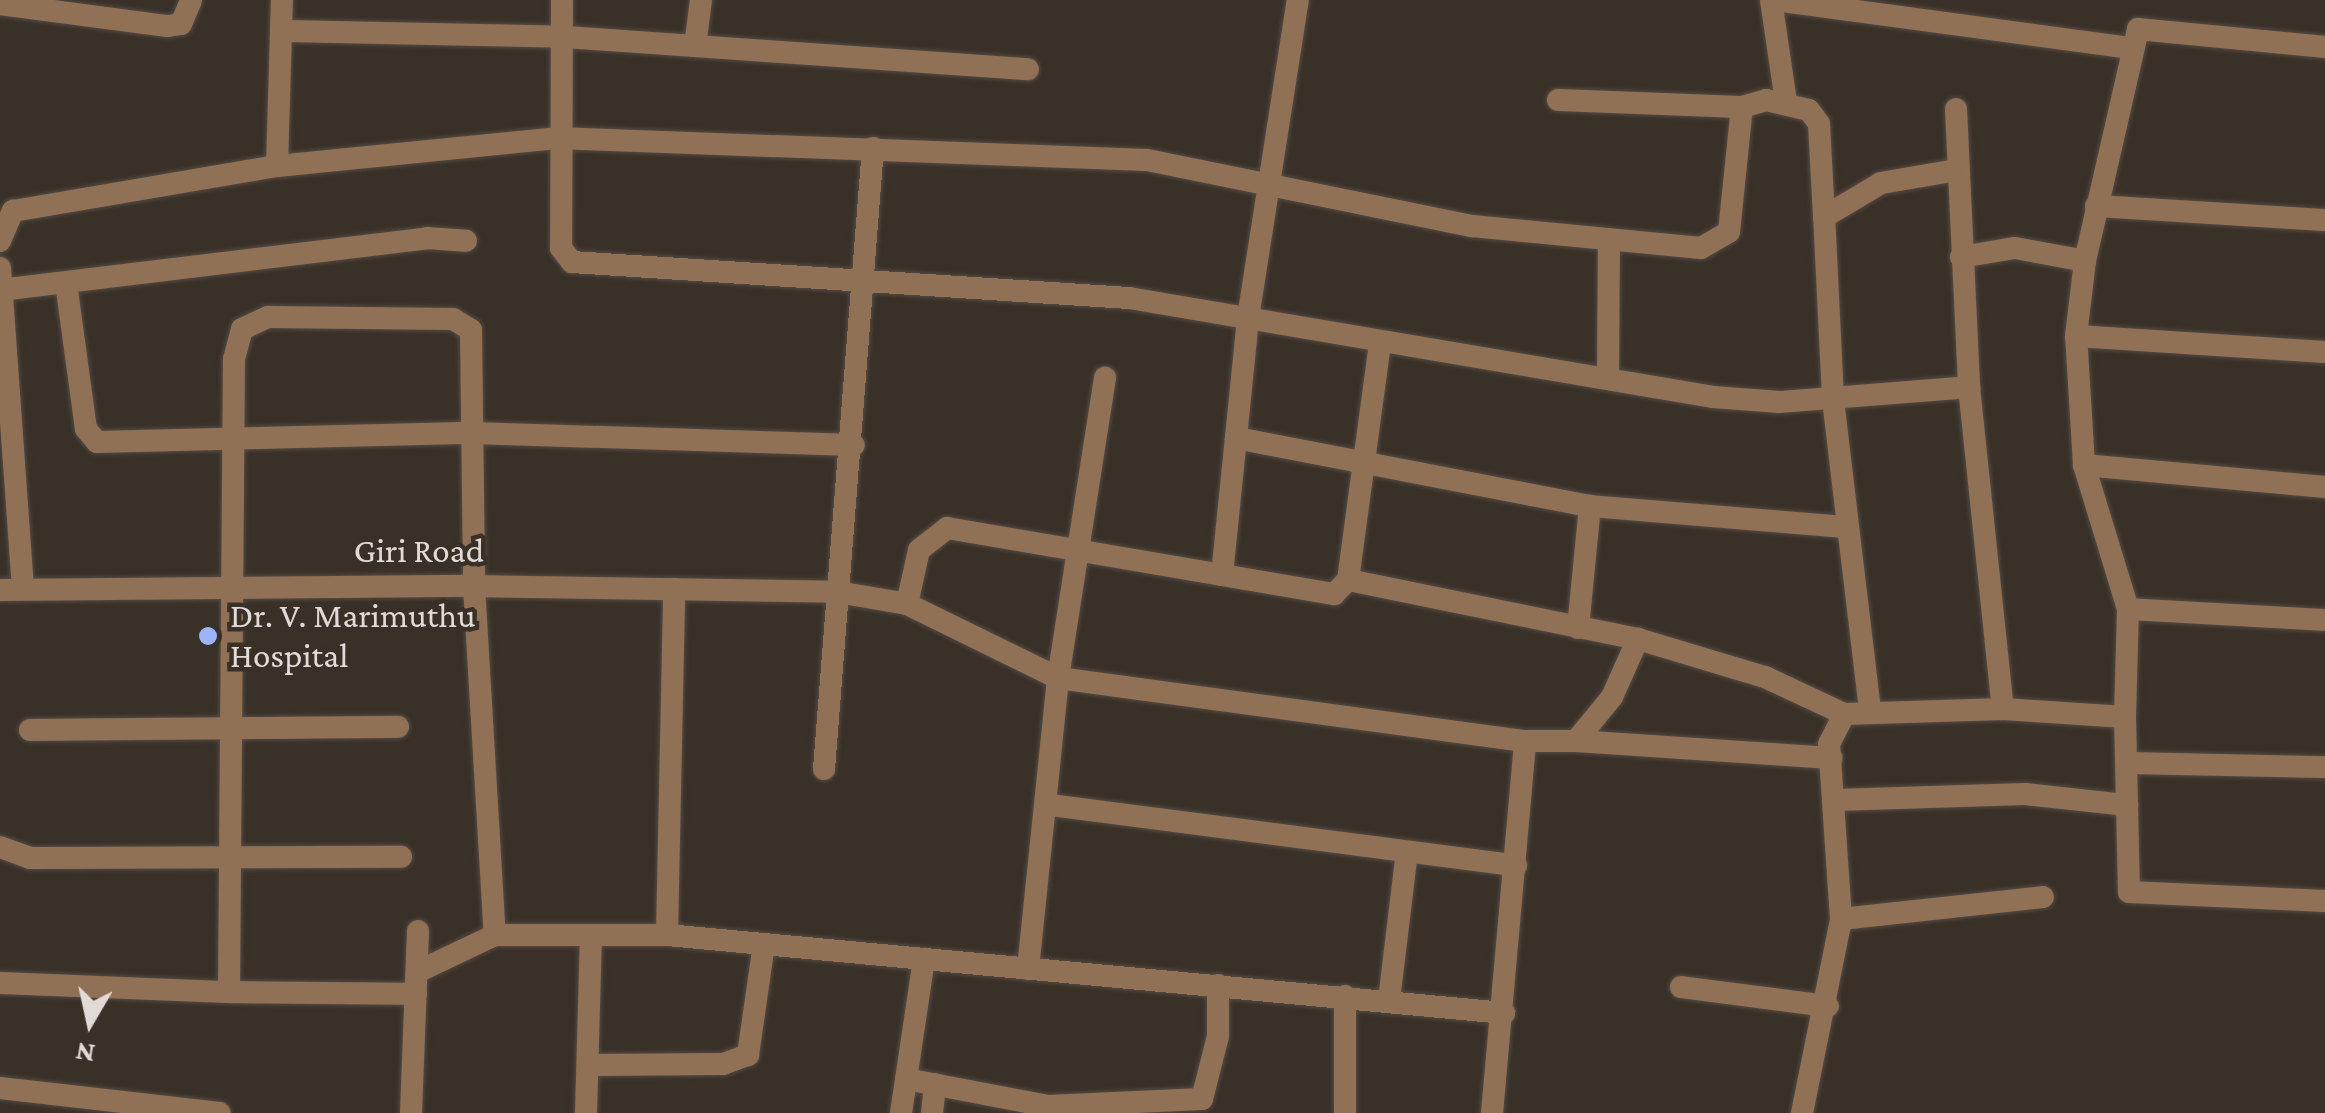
<!DOCTYPE html>
<html>
<head>
<meta charset="utf-8">
<style>
  body { margin:0 }
  #map { position:relative; width:2325px; height:1113px; overflow:hidden; background:#393028; font-family:"Crimson Pro",serif }
  div>[style] { position:absolute }
  .roads { filter:drop-shadow(0 0 2px #544b44) drop-shadow(0 0 2px #544b44) }
  .minor>* { height:22px; margin:-11px; padding:0 11px; transform-origin:11px; border-radius:11px; background:#917156 }
  .dots>* { width:28px; height:28px; translate:-50% -50%; box-sizing:border-box; border:5px solid #393028; border-radius:50% }
  span { translate:-50% -50%; white-space:nowrap; text-align:center; line-height:1.15; -webkit-text-stroke:9px #393028; paint-order:stroke }
  .street-label { font-size:35px; color:#e1dad6 }
  .poi-label { font-size:35px; color:#e1dad6 }
  .left { translate:0 -50%; text-align:left }
  .north { position:absolute; left:40px; top:973px; width:100px; height:100px; -webkit-text-stroke:8px #393028; paint-order:stroke; rotate:189deg; font-size:28px; font-weight:700; line-height:40px; text-align:center; color:#e1dad6 }
  .north::after { content:''; display:block; margin:auto; width:35px; height:45px; background:#e1dad6; clip-path:polygon(50% 0,100% 100%,50% 72%,0 100%) }
</style>
</head>
<body>
<div id="map">
  <div class="roads">
    <div class="minor">
      <i style="left:562px;top:0;width:248px;rotate:90.2deg"></i>
      <i style="left:561px;top:248px;width:18px;rotate:52deg"></i>
      <i style="left:572px;top:262px;width:558px;rotate:3.7deg"></i>
      <i style="left:1129px;top:298px;width:592px;rotate:9.62deg"></i>
      <i style="left:1713px;top:397px;width:67px;rotate:4.3deg"></i>
      <i style="left:1780px;top:402px;width:190px;rotate:-4.5deg"></i>
      <i style="left:1771px;top:0;width:102px;rotate:81.6deg"></i>
      <i style="left:1775px;top:0;width:356px;rotate:7.7deg"></i>
      <i style="left:0;top:4px;width:169px;rotate:7.5deg"></i>
      <i style="left:168px;top:26px;width:13px;rotate:-9deg"></i>
      <i style="left:181px;top:24px;width:26px;rotate:-67deg"></i>
      <i style="left:285px;top:31px;width:281px;rotate:1.2deg"></i>
      <i style="left:566px;top:37px;width:463px;rotate:4deg"></i>
      <i style="left:695px;top:46px;width:46px;rotate:-82.6deg"></i>
      <i style="left:1558px;top:100px;width:184px;rotate:2.2deg"></i>
      <i style="left:1956px;top:109px;width:278px;rotate:87.3deg"></i>
      <i style="left:1969px;top:387px;width:324px;rotate:84deg"></i>
      <i style="left:277px;top:166px;width:166px;rotate:-88.3deg"></i>
      <i style="left:2096px;top:206px;width:229px;rotate:3.5deg"></i>
      <i style="left:0;top:241px;width:33px;rotate:-67deg"></i>
      <i style="left:13px;top:211px;width:268px;rotate:-9.7deg"></i>
      <i style="left:277px;top:166px;width:281px;rotate:-5.7deg"></i>
      <i style="left:557px;top:138px;width:590px;rotate:2.14deg"></i>
      <i style="left:1147px;top:160px;width:332px;rotate:11.5deg"></i>
      <i style="left:1472px;top:226px;width:230px;rotate:5.5deg"></i>
      <i style="left:1701px;top:248px;width:32px;rotate:-30deg"></i>
      <i style="left:1729px;top:232px;width:126px;rotate:-84.1deg"></i>
      <i style="left:1742px;top:107px;width:25px;rotate:-16deg"></i>
      <i style="left:1766px;top:100px;width:44px;rotate:13.1deg"></i>
      <i style="left:1809px;top:110px;width:17px;rotate:54deg"></i>
      <i style="left:1819px;top:124px;width:93px;rotate:86.9deg"></i>
      <i style="left:1961px;top:257px;width:55px;rotate:-9.5deg"></i>
      <i style="left:2015px;top:248px;width:71px;rotate:10.5deg"></i>
      <i style="left:2085px;top:261px;width:238px;rotate:-77.1deg"></i>
      <i style="left:2138px;top:29px;width:188px;rotate:5.5deg"></i>
      <i style="left:0;top:268px;width:320px;rotate:85.9deg"></i>
      <i style="left:66px;top:283px;width:147px;rotate:82.2deg"></i>
      <i style="left:86px;top:429px;width:17px;rotate:50deg"></i>
      <i style="left:97px;top:442px;width:375px;rotate:-1.4deg"></i>
      <i style="left:472px;top:433px;width:382px;rotate:1.8deg"></i>
      <i style="left:0;top:290px;width:430px;rotate:-6.9deg"></i>
      <i style="left:427px;top:238px;width:39px;rotate:4deg"></i>
      <i style="left:2076px;top:336px;width:76px;rotate:-83.2deg"></i>
      <i style="left:1608px;top:376px;width:136px;rotate:-89.6deg"></i>
      <i style="left:1236px;top:438px;width:360px;rotate:10.9deg"></i>
      <i style="left:1590px;top:506px;width:257px;rotate:4.7deg"></i>
      <i style="left:2084px;top:465px;width:242px;rotate:5.2deg"></i>
      <i style="left:1222px;top:575px;width:258px;rotate:-84.2deg"></i>
      <i style="left:1248px;top:318px;width:322px;rotate:-81.1deg"></i>
      <i style="left:1348px;top:580px;width:296px;rotate:11.5deg"></i>
      <i style="left:1638px;top:639px;width:133px;rotate:16.7deg"></i>
      <i style="left:1765px;top:677px;width:87px;rotate:25.1deg"></i>
      <i style="left:0;top:590px;width:474px;rotate:-0.5deg"></i>
      <i style="left:474px;top:586px;width:363px;rotate:0.9deg"></i>
      <i style="left:837px;top:592px;width:71px;rotate:9.7deg"></i>
      <i style="left:907px;top:604px;width:55px;rotate:-77.5deg"></i>
      <i style="left:919px;top:550px;width:36px;rotate:-38deg"></i>
      <i style="left:947px;top:528px;width:393px;rotate:9.7deg"></i>
      <i style="left:1334px;top:594px;width:20px;rotate:-45deg"></i>
      <i style="left:1348px;top:580px;width:239px;rotate:-82.3deg"></i>
      <i style="left:907px;top:604px;width:168px;rotate:26.1deg"></i>
      <i style="left:1058px;top:678px;width:471px;rotate:7.7deg"></i>
      <i style="left:1525px;top:741px;width:51px"></i>
      <i style="left:1576px;top:741px;width:57px;rotate:-50.7deg"></i>
      <i style="left:1612px;top:697px;width:64px;rotate:-65.9deg"></i>
      <i style="left:2128px;top:609px;width:151px;rotate:-107deg"></i>
      <i style="left:2084px;top:465px;width:129px;rotate:-93.5deg"></i>
      <i style="left:2076px;top:336px;width:250px;rotate:3.7deg"></i>
      <i style="left:2325px;top:620px;width:197px;rotate:-176.8deg"></i>
      <i style="left:2128px;top:609px;width:108px;rotate:91.6deg"></i>
      <i style="left:2125px;top:717px;width:175px;rotate:88.7deg"></i>
      <i style="left:2129px;top:892px;width:196px;rotate:2.6deg"></i>
      <i style="left:1578px;top:628px;width:123px;rotate:-84.4deg"></i>
      <i style="left:1870px;top:710px;width:314px;rotate:-96.8deg"></i>
      <i style="left:1833px;top:398px;width:181px;rotate:-92.8deg"></i>
      <i style="left:1824px;top:217px;width:66px;rotate:-30.8deg"></i>
      <i style="left:1881px;top:183px;width:77px;rotate:-9.7deg"></i>
      <i style="left:30px;top:730px;width:368px;rotate:-0.5deg"></i>
      <i style="left:1576px;top:741px;width:256px;rotate:3.8deg"></i>
      <i style="left:2127px;top:763px;width:198px;rotate:1.2deg"></i>
      <i style="left:824px;top:769px;width:623px;rotate:-85.49deg"></i>
      <i style="left:1836px;top:800px;width:189px;rotate:-1.8deg"></i>
      <i style="left:2025px;top:794px;width:103px;rotate:6.2deg"></i>
      <i style="left:1051px;top:805px;width:469px;rotate:7.4deg"></i>
      <i style="left:0;top:847px;width:32px;rotate:20deg"></i>
      <i style="left:30px;top:858px;width:371px;rotate:-0.2deg"></i>
      <i style="left:1841px;top:919px;width:203px;rotate:-6.2deg"></i>
      <i style="left:667px;top:935px;width:346px;rotate:-88.8deg"></i>
      <i style="left:1028px;top:969px;width:293px;rotate:-84.1deg"></i>
      <i style="left:1058px;top:678px;width:304px;rotate:-81.1deg"></i>
      <i style="left:417px;top:972px;width:86px;rotate:-25.4deg"></i>
      <i style="left:495px;top:935px;width:172px"></i>
      <i style="left:667px;top:935px;width:841px;rotate:5.32deg"></i>
      <i style="left:0;top:983px;width:229px;rotate:2.3deg"></i>
      <i style="left:229px;top:992px;width:633px;rotate:-89.55deg"></i>
      <i style="left:234px;top:359px;width:31px;rotate:-75deg"></i>
      <i style="left:242px;top:329px;width:29px;rotate:-25deg"></i>
      <i style="left:268px;top:317px;width:185px;rotate:0.6deg"></i>
      <i style="left:453px;top:319px;width:21px;rotate:31deg"></i>
      <i style="left:471px;top:330px;width:256px;rotate:89.3deg"></i>
      <i style="left:474px;top:586px;width:350px;rotate:86.6deg"></i>
      <i style="left:1681px;top:987px;width:148px;rotate:7.4deg"></i>
      <i style="left:229px;top:992px;width:187px;rotate:0.6deg"></i>
      <i style="left:1345px;top:996px;width:117px;rotate:90deg"></i>
      <i style="left:1389px;top:1000px;width:149px;rotate:-83.1deg"></i>
      <i style="left:588px;top:1065px;width:135px;rotate:-0.4deg"></i>
      <i style="left:723px;top:1064px;width:27px;rotate:-20deg"></i>
      <i style="left:748px;top:1055px;width:112px;rotate:-81.8deg"></i>
      <i style="left:906px;top:1079px;width:145px;rotate:10.8deg"></i>
      <i style="left:1048px;top:1106px;width:154px;rotate:-2.6deg"></i>
      <i style="left:1202px;top:1099px;width:65px;rotate:-75.7deg"></i>
      <i style="left:1218px;top:1036px;width:51px;rotate:-90deg"></i>
      <i style="left:0;top:1088px;width:221px;rotate:6.5deg"></i>
      <i style="left:411px;top:1113px;width:182px;rotate:-87.8deg"></i>
      <i style="left:586px;top:1113px;width:178px;rotate:-88.4deg"></i>
      <i style="left:901px;top:1113px;width:156px;rotate:-81.5deg"></i>
      <i style="left:932px;top:1113px;width:29px;rotate:-84deg"></i>
      <i style="left:1492px;top:1113px;width:373px;rotate:-84.9deg"></i>
      <i style="left:1802px;top:1113px;width:198px;rotate:-78.6deg"></i>
      <i style="left:1841px;top:919px;width:175px;rotate:-93.9deg"></i>
      <i style="left:1829px;top:744px;width:34px;rotate:-63deg"></i>
      <i style="left:1844px;top:714px;width:159px;rotate:-1.8deg"></i>
      <i style="left:2003px;top:709px;width:122px;rotate:3.8deg"></i>
    </div>
  </div>
  <div class="dots">
    <i style="left:208px;top:636px;background:#9eb3fd"></i>
  </div>
  <div class="street-label">
    <span style="left:419px;top:551px">Giri Road</span>
  </div>
  <div class="poi-label">
    <span class="left" style="left:230px;top:636px">Dr. V. Marimuthu<br>Hospital</span>
  </div>
  <div class="north">N</div>
</div>
</body>
</html>
